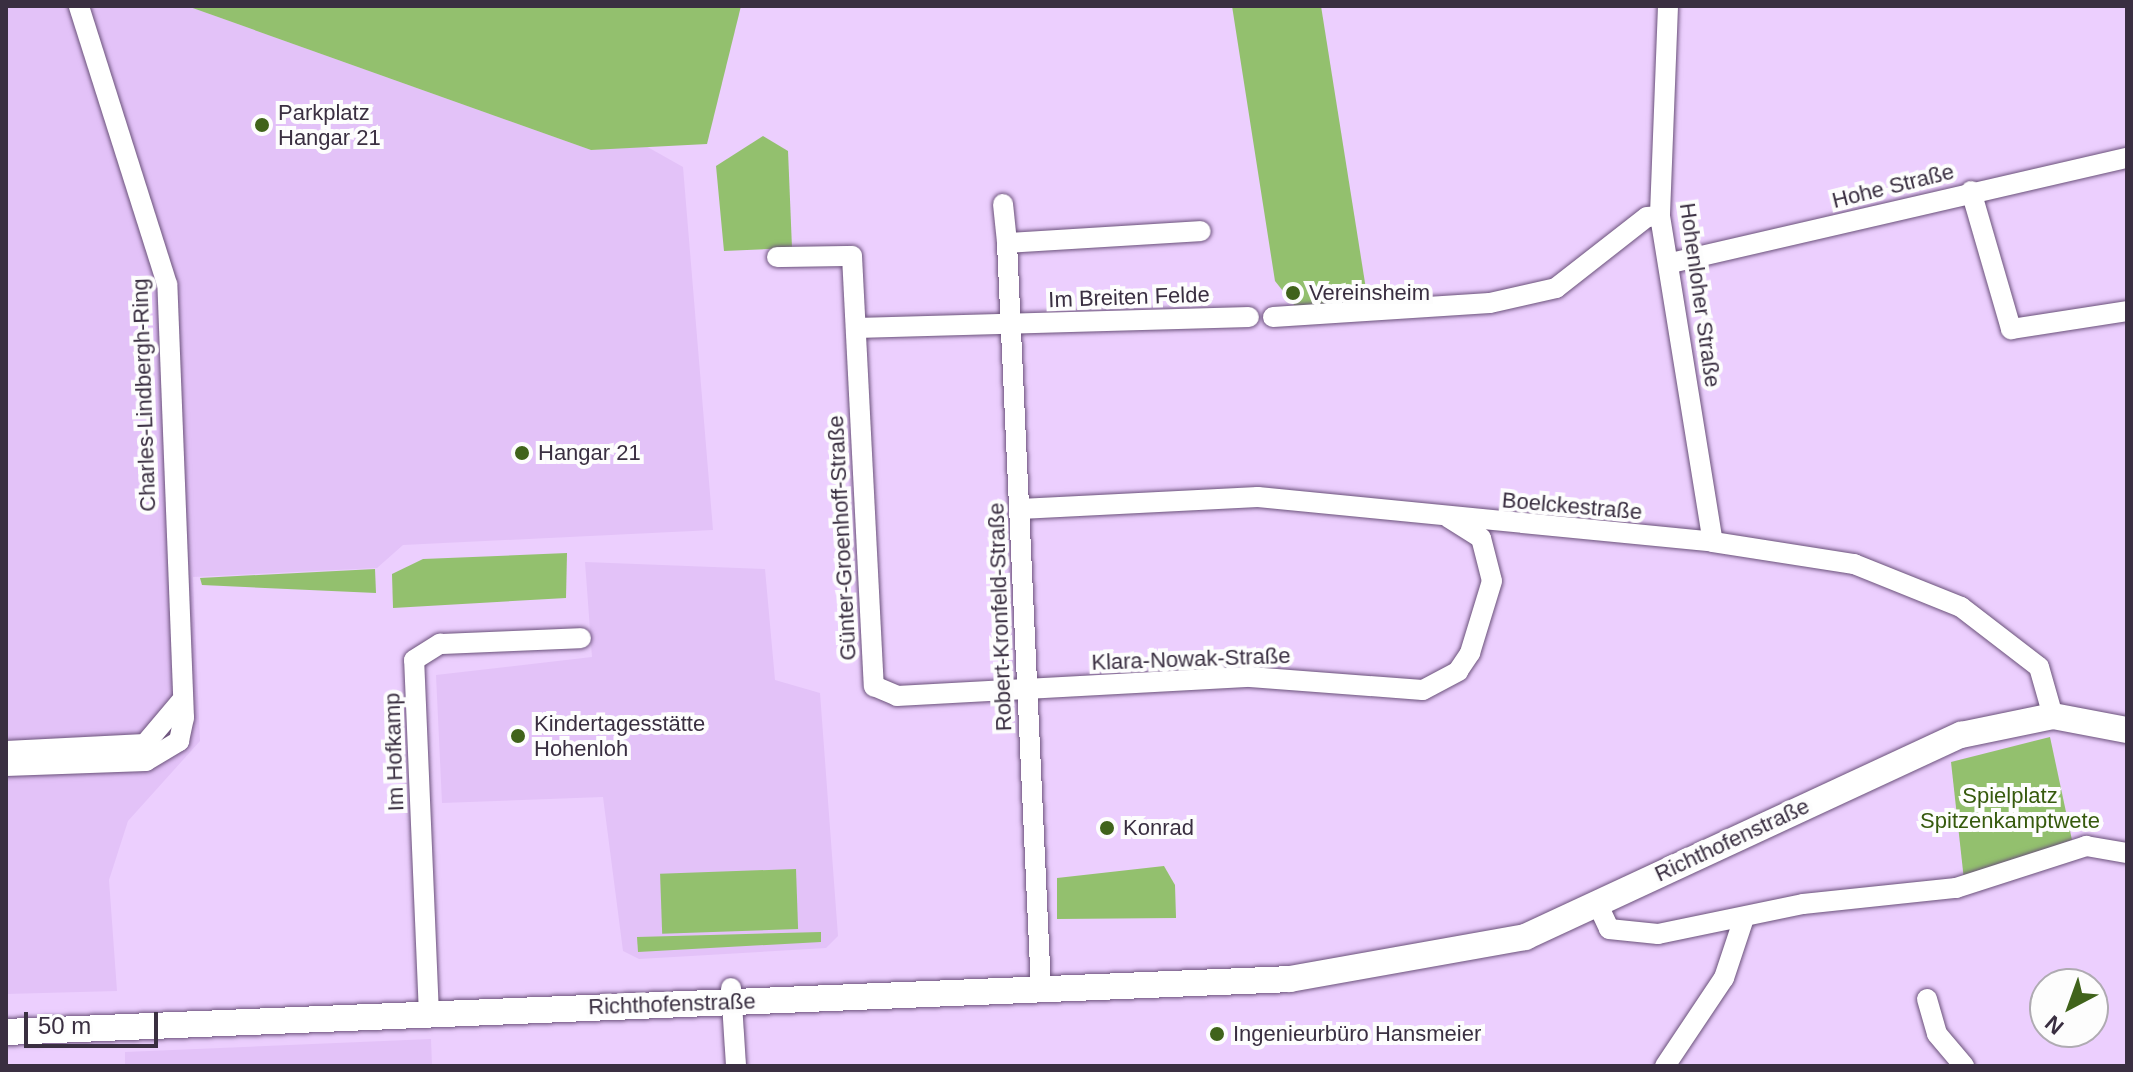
<!DOCTYPE html>
<html>
<head>
<meta charset="utf-8">
<style>
  body { margin:0 }
  #map { position:relative; width:2133px; height:1072px; overflow:hidden; background:#eccffe; font-family:Helvetica,sans-serif }
  div>[style] { position:absolute }
  .built>* { inset:0; background:#e3c2f8 }
  .green>* { inset:0; background:#93c06e; transform-origin:0 0 }
  .roads { filter:drop-shadow(0 0 2px #6a517a) drop-shadow(0 0 2px #6a517a) }
  .minor>* { height:20px; margin:-10px; padding:0 10px; transform-origin:10px; border-radius:10px; background:#fff }
  .tertiary>* { height:26px; margin:-13px; padding:0 13px; transform-origin:13px; border-radius:13px; background:#fff }
  .dots>* { width:22px; height:22px; translate:-50% -50%; box-sizing:border-box; border:4px solid #fdfdfd; border-radius:50% }
  span { translate:-50% -50%; white-space:nowrap; text-align:center; line-height:1.15; -webkit-text-stroke:8px #fdfdfd; paint-order:stroke }
  .poi-label { font-size:22px; color:#3a2f41 }
  .left { translate:0 -50%; text-align:left }
  .street-label { font-size:22px; color:#3a2f41 }
  .park-label { font-size:22px; color:#365a0d }
  .frame { position:absolute; inset:0; border:8px solid #3a2f41; pointer-events:none }
  .north { position:absolute; left:2029px; top:968px; width:80px; height:80px; box-sizing:border-box; background:#fdfdfd; border:2px solid #afabb2; border-radius:50%; rotate:221deg; font-size:22px; font-weight:700; line-height:32px; text-align:center; color:#3a2f41 }
  .north::after { content:''; display:block; margin:auto; width:28px; height:36px; background:#40631b; clip-path:polygon(50% 0,100% 100%,50% 72%,0 100%) }
  .scale { position:absolute; left:24px; top:1012px; width:134px; height:36px; box-sizing:border-box; border:4px solid #3a2f41; border-top:0; padding-left:10px; font-size:24px; line-height:28px; white-space:nowrap; color:#3a2f41; -webkit-text-stroke:6px #fdfdfd; paint-order:stroke }
</style>
</head>
<body>
<div id="map">
  <div class="built">
    <i style="clip-path:polygon(6px 6px,187px 6px,591px 150px,644px 145px,683px 167px,713px 530px,403px 545px,377px 568px,193px 577px,200px 741px,128px 821px,109px 880px,117px 991px,6px 994px)"></i>
    <i style="clip-path:polygon(585px 562px,765px 569px,775px 680px,820px 693px,838px 936px,826px 948px,639px 959px,623px 951px,603px 797px,442px 803px,436px 675px,592px 657px)"></i>
    <i style="clip-path:polygon(431px 1039px,432px 1066px,125px 1066px,125px 1052px)"></i>
  </div>
  <div class="green">
    <i style="clip-path:polygon(187px 6px,741px 6px,707px 144px,591px 150px)"></i>
    <i style="clip-path:polygon(1232px 6px,1321px 6px,1369px 308px,1298px 310px,1275px 281px)"></i>
    <i style="clip-path:polygon(763px 136px,788px 151px,792px 248px,724px 251px,716px 166px)"></i>
    <i style="clip-path:polygon(567px 553px,566px 598px,393px 608px,392px 574px,423px 559px)"></i>
    <i style="clip-path:polygon(375px 569px,376px 593px,202px 585px,200px 578px)"></i>
    <i style="clip-path:polygon(2050px 737px,2072px 840px,1964px 880px,1951px 762px)"></i>
    <i style="clip-path:polygon(1164px 866px,1175px 885px,1176px 918px,1057px 919px,1057px 878px)"></i>
    <i style="left:796px;top:869px;width:60px;height:136px;rotate:88deg"></i>
    <i style="clip-path:polygon(821px 932px,821px 942px,638px 952px,637px 937px)"></i>
  </div>
  <div class="roads">
    <div class="minor">
      <i style="left:1668px;top:6px;width:210px;rotate:92.2deg"></i>
      <i style="left:1660px;top:216px;width:330px;rotate:80.8deg"></i>
      <i style="left:1971px;top:191px;width:144px;rotate:73.8deg"></i>
      <i style="left:2011px;top:329px;width:117px;rotate:-8.8deg"></i>
      <i style="left:1003px;top:204px;width:39px;rotate:84deg"></i>
      <i style="left:777px;top:257px;width:75px;rotate:-0.8deg"></i>
      <i style="left:852px;top:256px;width:431px;rotate:87.1deg"></i>
      <i style="left:874px;top:686px;width:25px;rotate:23deg"></i>
      <i style="left:897px;top:696px;width:354px;rotate:-3.1deg"></i>
      <i style="left:1250px;top:677px;width:173px;rotate:4.3deg"></i>
      <i style="left:1423px;top:690px;width:40px;rotate:-28deg"></i>
      <i style="left:1458px;top:671px;width:22px;rotate:-56deg"></i>
      <i style="left:1470px;top:653px;width:75px;rotate:-73deg"></i>
      <i style="left:1492px;top:581px;width:44px;rotate:-104.3deg"></i>
      <i style="left:1481px;top:538px;width:38px;rotate:-148deg"></i>
      <i style="left:1671px;top:263px;width:468px;rotate:-13deg"></i>
      <i style="left:1273px;top:317px;width:217px;rotate:-3.7deg"></i>
      <i style="left:1490px;top:303px;width:68px;rotate:-12.8deg"></i>
      <i style="left:1556px;top:288px;width:115px;rotate:-38deg"></i>
      <i style="left:1647px;top:217px;width:13px;rotate:-4deg"></i>
      <i style="left:857px;top:328px;width:392px;rotate:-1.6deg"></i>
      <i style="left:1020px;top:509px;width:238px;rotate:-2.9deg"></i>
      <i style="left:1258px;top:497px;width:457px;rotate:5.6deg"></i>
      <i style="left:1713px;top:542px;width:143px;rotate:8.9deg"></i>
      <i style="left:1854px;top:564px;width:115px;rotate:21.9deg"></i>
      <i style="left:1961px;top:607px;width:98px;rotate:37.6deg"></i>
      <i style="left:2039px;top:667px;width:51px;rotate:74.1deg"></i>
      <i style="left:6px;top:751px;width:139px;rotate:-2.9deg"></i>
      <i style="left:145px;top:744px;width:57px;rotate:-49.9deg"></i>
      <i style="left:6px;top:766px;width:140px;rotate:-2deg"></i>
      <i style="left:146px;top:761px;width:39px;rotate:-31deg"></i>
      <i style="left:179px;top:741px;width:24px;rotate:-78deg"></i>
      <i style="left:184px;top:718px;width:434px;rotate:-92.2deg"></i>
      <i style="left:167px;top:284px;width:292px;rotate:-107.6deg"></i>
      <i style="left:1598px;top:905px;width:26px;rotate:65deg"></i>
      <i style="left:1609px;top:929px;width:49px;rotate:5.8deg"></i>
      <i style="left:1658px;top:934px;width:148px;rotate:-11.7deg"></i>
      <i style="left:1803px;top:904px;width:154px;rotate:-6deg"></i>
      <i style="left:1956px;top:888px;width:137px;rotate:-17.9deg"></i>
      <i style="left:2086px;top:846px;width:42px;rotate:9.7deg"></i>
      <i style="left:731px;top:988px;width:78px;rotate:86.3deg"></i>
      <i style="left:1041px;top:989px;width:747px;rotate:-92.61deg"></i>
      <i style="left:1007px;top:243px;width:194px;rotate:-3.5deg"></i>
      <i style="left:1927px;top:999px;width:36px;rotate:74deg"></i>
      <i style="left:1937px;top:1034px;width:42px;rotate:49.8deg"></i>
      <i style="left:429px;top:1015px;width:355px;rotate:-92.4deg"></i>
      <i style="left:414px;top:660px;width:31px;rotate:-32deg"></i>
      <i style="left:440px;top:644px;width:141px;rotate:-2.4deg"></i>
      <i style="left:1665px;top:1066px;width:106px;rotate:-56.2deg"></i>
      <i style="left:1724px;top:978px;width:60px;rotate:-71.6deg"></i>
    </div>
    <div class="tertiary">
      <i style="left:6px;top:1032px;width:1285px;rotate:-2.36deg"></i>
      <i style="left:1290px;top:979px;width:239px;rotate:-10.1deg"></i>
      <i style="left:1525px;top:937px;width:481px;rotate:-24.9deg"></i>
      <i style="left:1961px;top:735px;width:94px;rotate:-11.7deg"></i>
      <i style="left:2053px;top:716px;width:75px;rotate:10.7deg"></i>
    </div>
  </div>
  <div class="dots">
    <i style="left:262px;top:125px;background:#40631b"></i>
    <i style="left:1293px;top:293px;background:#40631b"></i>
    <i style="left:522px;top:453px;background:#40631b"></i>
    <i style="left:518px;top:736px;background:#40631b"></i>
    <i style="left:1107px;top:828px;background:#40631b"></i>
    <i style="left:1217px;top:1034px;background:#40631b"></i>
  </div>
  <div class="poi-label">
    <span class="left" style="left:278px;top:125px">Parkplatz<br>Hangar 21</span>
    <span class="left" style="left:1309px;top:293px">Vereinsheim</span>
    <span class="left" style="left:538px;top:453px">Hangar 21</span>
    <span class="left" style="left:534px;top:736px">Kindertagesstätte<br>Hohenloh</span>
    <span class="left" style="left:1123px;top:828px">Konrad</span>
    <span class="left" style="left:1233px;top:1034px">Ingenieurbüro Hansmeier</span>
  </div>
  <div class="street-label">
    <span style="left:1893px;top:186px;rotate:-14deg">Hohe Straße</span>
    <span style="left:1700px;top:295px;rotate:82deg">Hohenloher Straße</span>
    <span style="left:1129px;top:297px;rotate:-2deg">Im Breiten Felde</span>
    <span style="left:144px;top:395px;rotate:-92deg">Charles-Lindbergh-Ring</span>
    <span style="left:1572px;top:506px;rotate:5deg">Boelckestraße</span>
    <span style="left:842px;top:538px;rotate:-93deg">Günter-Groenhoff-Straße</span>
    <span style="left:1000px;top:617px;rotate:-92deg">Robert-Kronfeld-Straße</span>
    <span style="left:1191px;top:659px;rotate:-2deg">Klara-Nowak-Straße</span>
    <span style="left:394px;top:752px;rotate:-92deg">Im Hofkamp</span>
    <span style="left:1732px;top:840px;rotate:-25deg">Richthofenstraße</span>
    <span style="left:672px;top:1004px;rotate:-2deg">Richthofenstraße</span>
  </div>
  <div class="park-label">
    <span style="left:2010px;top:808px">Spielplatz<br>Spitzenkamptwete</span>
  </div>
  <div class="frame"></div>
  <div class="north">N</div>
  <div class="scale">50 m</div>
</div>
</body>
</html>
